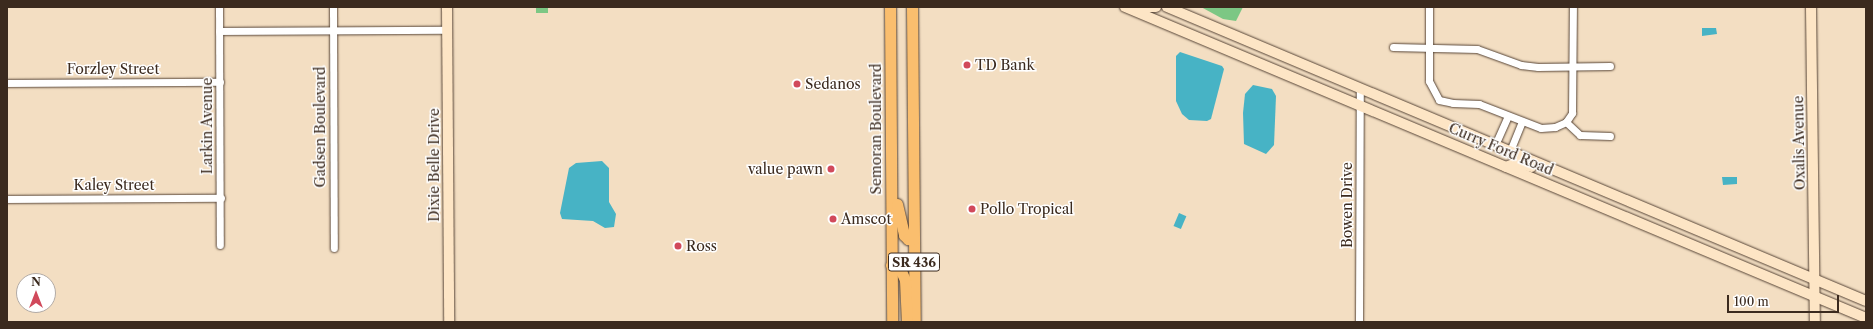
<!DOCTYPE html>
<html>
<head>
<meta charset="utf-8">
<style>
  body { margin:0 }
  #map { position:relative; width:1873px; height:329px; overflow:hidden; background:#f3dec2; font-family:"Libre Caslon Text",serif }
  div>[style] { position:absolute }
  .green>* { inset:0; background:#7cc784; transform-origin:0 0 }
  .water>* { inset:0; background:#47b3c5; transform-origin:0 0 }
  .roads { filter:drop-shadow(0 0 1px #574537) drop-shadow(0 0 1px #574537) }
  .street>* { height:7px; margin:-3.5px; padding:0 3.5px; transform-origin:3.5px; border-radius:3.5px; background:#fff }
  .secondary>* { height:10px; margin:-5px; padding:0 5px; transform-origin:5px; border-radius:5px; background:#fde5c5 }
  .primary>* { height:11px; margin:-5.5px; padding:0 5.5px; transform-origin:5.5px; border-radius:5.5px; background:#fabe6e }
  .dots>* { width:11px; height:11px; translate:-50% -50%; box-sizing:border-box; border:2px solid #fff; border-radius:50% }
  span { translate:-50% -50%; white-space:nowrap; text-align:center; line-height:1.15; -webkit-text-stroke:3px #fff; paint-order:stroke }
  .shield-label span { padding:1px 3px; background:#fff; border:1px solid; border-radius:3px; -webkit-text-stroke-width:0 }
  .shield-label { font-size:13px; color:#3b2a1e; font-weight:700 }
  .poi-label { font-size:14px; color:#3b2a1e }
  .left { translate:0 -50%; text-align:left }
  .right { translate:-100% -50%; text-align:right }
  .street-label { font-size:14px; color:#3b2a1e }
  .frame { position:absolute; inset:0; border:8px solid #3b2a1e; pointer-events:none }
  .north { position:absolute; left:16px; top:273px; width:40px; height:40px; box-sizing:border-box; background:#fff; border:1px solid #b1aaa5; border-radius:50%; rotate:0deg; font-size:11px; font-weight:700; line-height:16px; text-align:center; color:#3b2a1e }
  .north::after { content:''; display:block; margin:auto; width:14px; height:18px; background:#d1495b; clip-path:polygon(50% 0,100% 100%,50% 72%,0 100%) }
  .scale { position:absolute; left:1727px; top:295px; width:112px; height:18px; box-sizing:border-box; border:2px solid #3b2a1e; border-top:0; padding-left:5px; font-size:12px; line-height:14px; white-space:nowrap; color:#3b2a1e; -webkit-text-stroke:3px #fff; paint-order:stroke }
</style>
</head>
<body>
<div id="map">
  <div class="green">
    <i style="left:536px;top:7px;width:12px;height:6px"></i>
    <i style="clip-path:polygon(1201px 7px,1243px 7px,1236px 21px,1223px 19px)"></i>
  </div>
  <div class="water">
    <i style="clip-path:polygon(1702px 28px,1716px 28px,1717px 34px,1702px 36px)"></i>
    <i style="clip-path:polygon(1180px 52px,1222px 66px,1224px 69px,1211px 119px,1207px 121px,1189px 120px,1182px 114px,1176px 101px,1176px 56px)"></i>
    <i style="clip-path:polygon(1253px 85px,1272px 89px,1276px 96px,1274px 145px,1266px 154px,1244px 144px,1243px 113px,1245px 94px)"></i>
    <i style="clip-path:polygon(602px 161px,609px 168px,609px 202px,616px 214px,614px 227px,605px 228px,593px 221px,562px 219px,560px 213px,569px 168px,576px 163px)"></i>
    <i style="clip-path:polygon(1722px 177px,1737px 177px,1737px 184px,1723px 185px)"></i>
    <i style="left:1179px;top:213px;width:8px;height:14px;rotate:23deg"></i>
  </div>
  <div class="roads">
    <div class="street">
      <i style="left:219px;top:7px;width:238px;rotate:89.8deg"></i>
      <i style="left:333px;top:7px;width:241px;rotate:89.8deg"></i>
      <i style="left:1429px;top:7px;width:74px;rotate:90deg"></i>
      <i style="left:1429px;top:81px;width:21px;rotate:62deg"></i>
      <i style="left:1439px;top:100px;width:14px;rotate:12deg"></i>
      <i style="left:1453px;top:103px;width:26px;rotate:2deg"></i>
      <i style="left:1479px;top:104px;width:66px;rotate:21.2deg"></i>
      <i style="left:1541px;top:128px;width:14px;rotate:-4deg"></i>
      <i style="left:1555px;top:127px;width:12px;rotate:-24deg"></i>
      <i style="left:1566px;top:122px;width:11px;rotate:-56deg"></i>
      <i style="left:1572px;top:113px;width:106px;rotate:-89.5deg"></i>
      <i style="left:219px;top:31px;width:228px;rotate:-0.3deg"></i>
      <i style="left:1393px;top:47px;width:84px;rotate:1.4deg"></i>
      <i style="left:1477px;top:49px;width:47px;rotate:20deg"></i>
      <i style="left:1521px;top:65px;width:17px;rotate:7deg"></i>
      <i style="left:1538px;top:67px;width:72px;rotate:-0.8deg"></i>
      <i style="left:7px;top:83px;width:213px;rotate:-0.3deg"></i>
      <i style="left:1566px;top:122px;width:19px;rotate:43deg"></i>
      <i style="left:1580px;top:135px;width:30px;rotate:2deg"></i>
      <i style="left:1495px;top:145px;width:32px;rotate:-66deg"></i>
      <i style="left:1510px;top:151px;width:32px;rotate:-68deg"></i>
      <i style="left:7px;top:199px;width:214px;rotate:-0.3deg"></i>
      <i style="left:1359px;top:322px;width:233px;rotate:-89.8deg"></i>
    </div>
    <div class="secondary">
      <i style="left:447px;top:7px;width:315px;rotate:89.6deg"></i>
      <i style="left:1125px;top:7px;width:804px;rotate:22.77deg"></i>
      <i style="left:1141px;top:7px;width:15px"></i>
      <i style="left:1167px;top:7px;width:758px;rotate:22.81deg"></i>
      <i style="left:1811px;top:7px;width:315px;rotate:89.3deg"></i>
      <i style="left:1506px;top:167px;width:11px;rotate:-22deg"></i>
      <i style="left:1516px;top:163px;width:16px;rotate:14deg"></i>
    </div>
    <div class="primary">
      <i style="left:890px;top:7px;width:315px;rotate:89.6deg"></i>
      <i style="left:912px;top:7px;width:315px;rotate:89.5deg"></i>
      <i style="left:897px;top:204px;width:32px;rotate:77deg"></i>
      <i style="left:904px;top:235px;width:6px;rotate:45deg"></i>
      <i style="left:908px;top:239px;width:6px"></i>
      <i style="left:891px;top:265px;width:12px;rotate:31deg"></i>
      <i style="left:901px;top:271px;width:10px;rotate:66deg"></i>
      <i style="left:905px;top:280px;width:42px;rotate:87.3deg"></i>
    </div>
  </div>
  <div class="dots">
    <i style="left:967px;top:65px;background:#d1495b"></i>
    <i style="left:797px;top:84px;background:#d1495b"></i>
    <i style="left:831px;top:169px;background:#d1495b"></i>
    <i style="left:972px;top:209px;background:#d1495b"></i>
    <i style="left:833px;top:219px;background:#d1495b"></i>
    <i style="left:678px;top:246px;background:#d1495b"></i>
  </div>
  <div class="shield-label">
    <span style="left:914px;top:262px">SR 436</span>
  </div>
  <div class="poi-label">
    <span class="left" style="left:975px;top:65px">TD Bank</span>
    <span class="left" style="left:805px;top:84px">Sedanos</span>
    <span class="right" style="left:823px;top:169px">value pawn</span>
    <span class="left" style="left:980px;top:209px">Pollo Tropical</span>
    <span class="left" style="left:841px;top:219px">Amscot</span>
    <span class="left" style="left:686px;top:246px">Ross</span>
  </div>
  <div class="street-label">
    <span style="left:113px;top:69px">Forzley Street</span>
    <span style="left:207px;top:126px;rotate:-90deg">Larkin Avenue</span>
    <span style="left:320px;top:127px;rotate:-90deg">Gadsen Boulevard</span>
    <span style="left:876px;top:129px;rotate:-90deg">Semoran Boulevard</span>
    <span style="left:1799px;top:143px;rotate:-91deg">Oxalis Avenue</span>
    <span style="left:1501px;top:149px;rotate:23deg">Curry Ford Road</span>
    <span style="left:434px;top:165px;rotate:-90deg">Dixie Belle Drive</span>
    <span style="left:114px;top:185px">Kaley Street</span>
    <span style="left:1347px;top:205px;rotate:-90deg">Bowen Drive</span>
  </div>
  <div class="frame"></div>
  <div class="north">N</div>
  <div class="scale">100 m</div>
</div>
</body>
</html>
